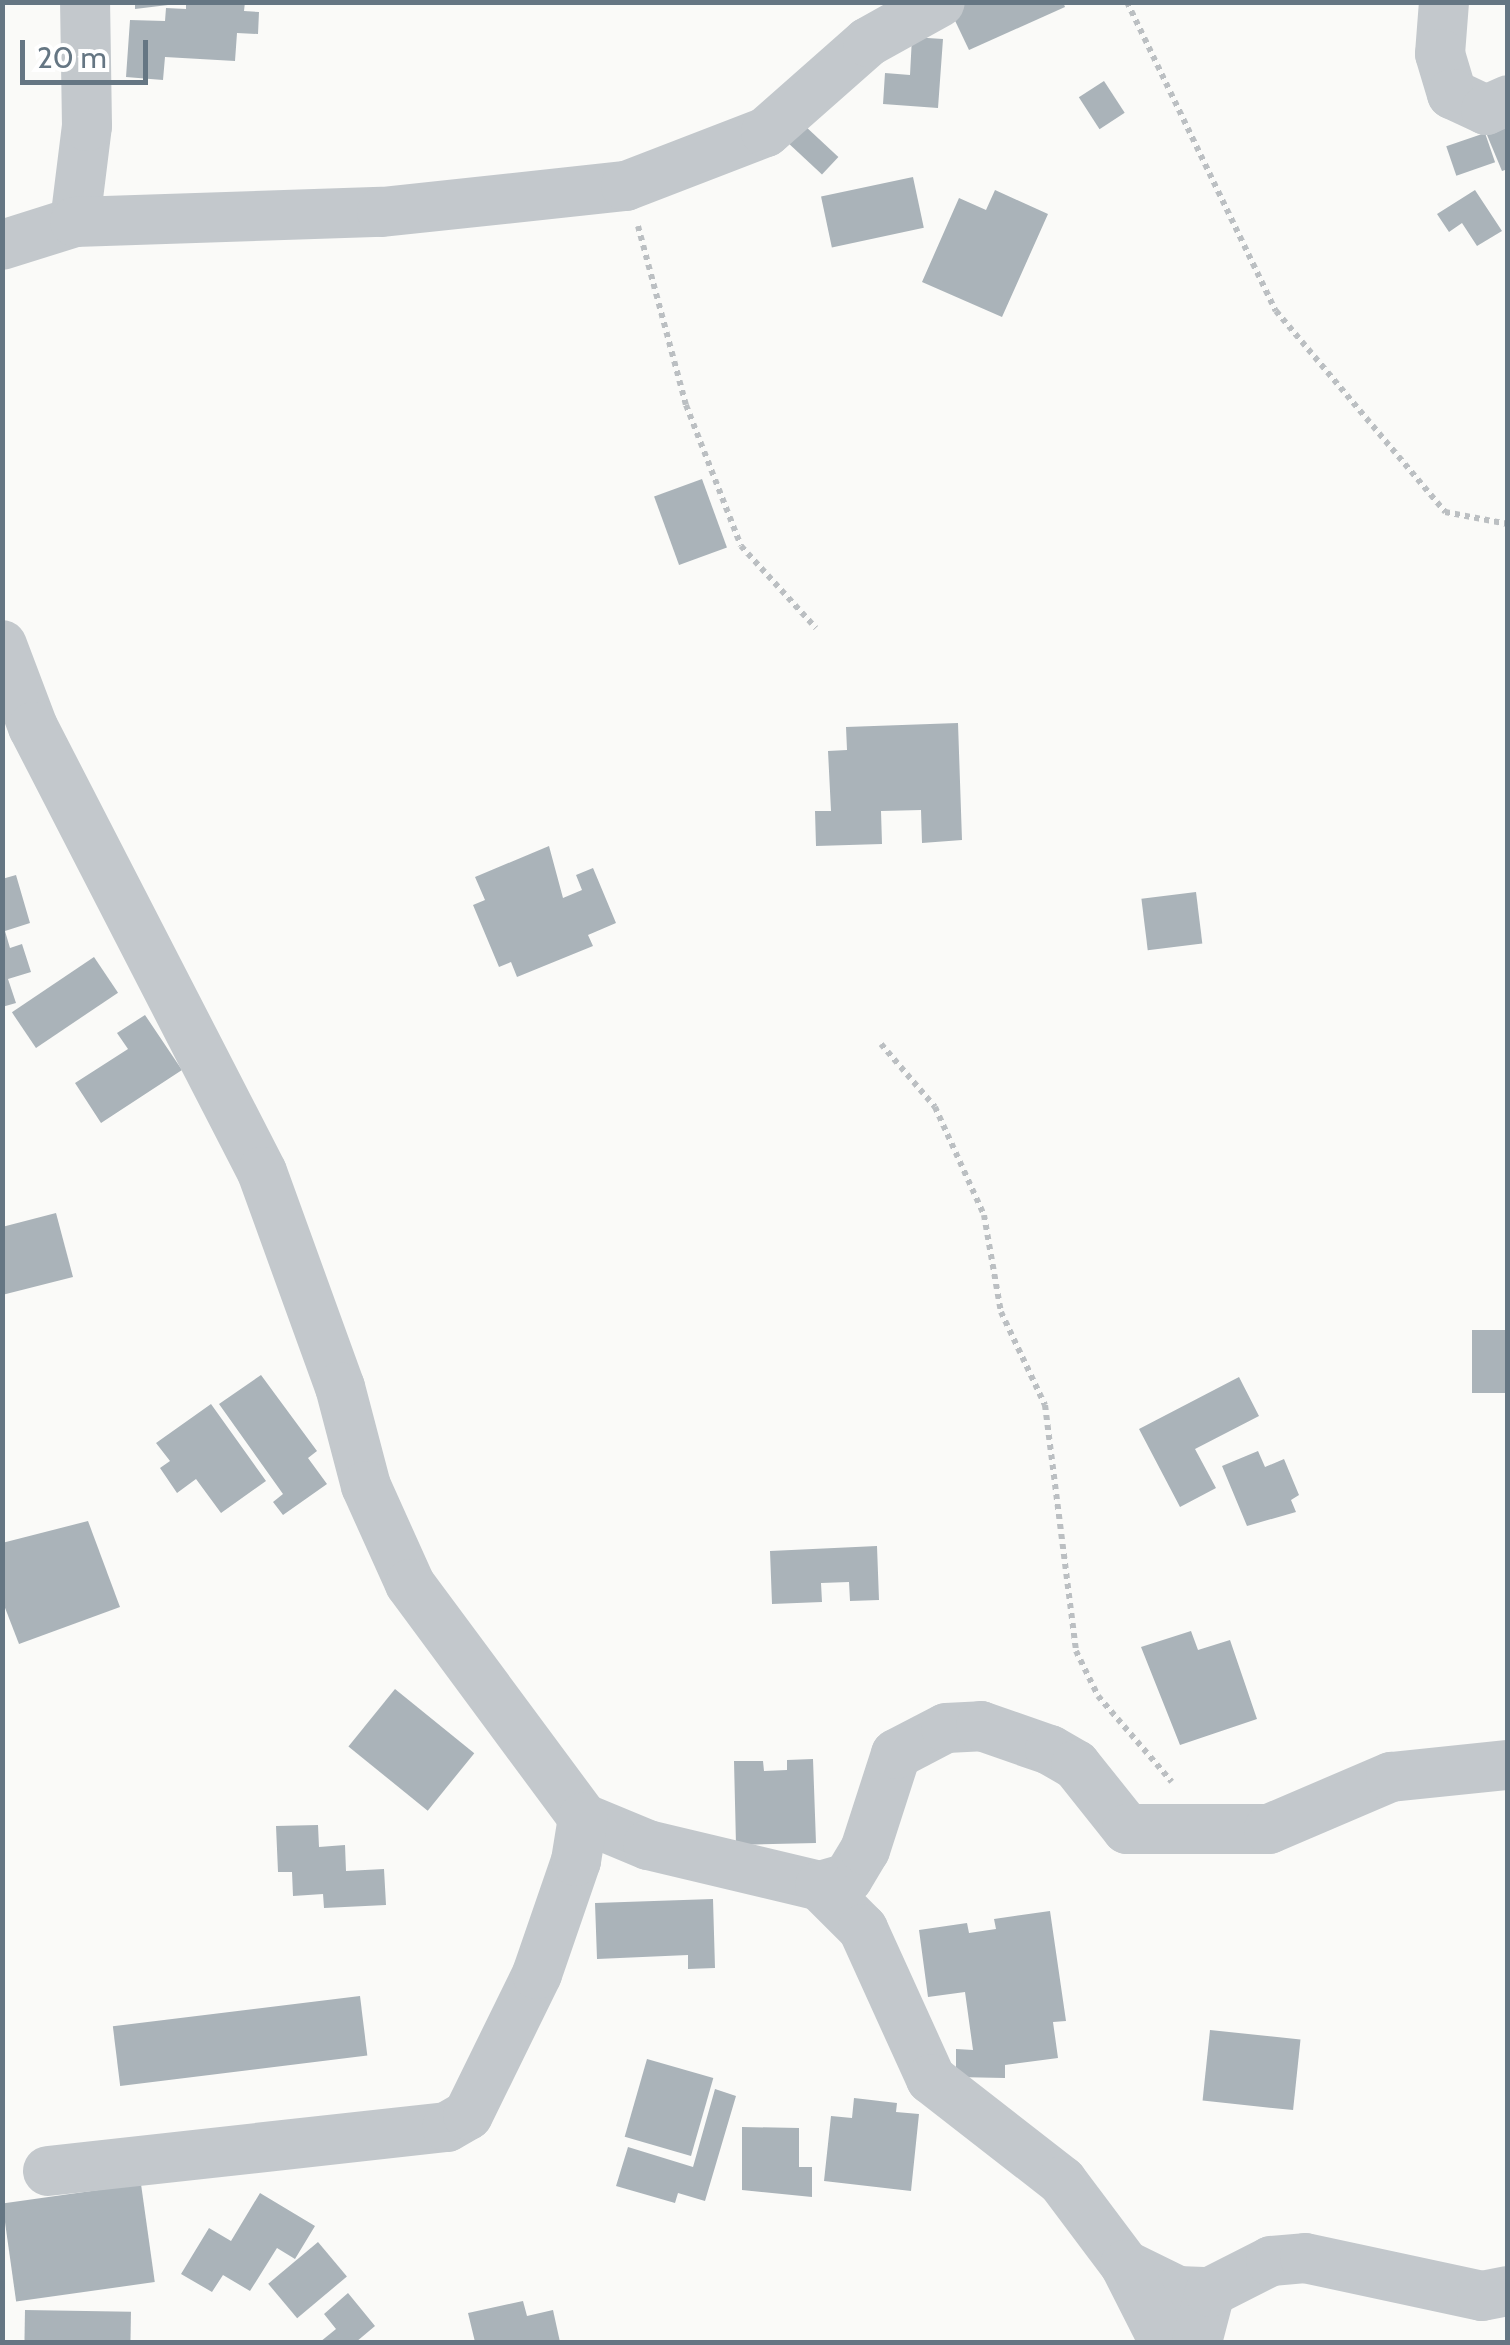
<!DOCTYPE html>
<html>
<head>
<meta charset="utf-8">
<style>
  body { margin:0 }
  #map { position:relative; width:1510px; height:2345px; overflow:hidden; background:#fafaf8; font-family:Cabin,sans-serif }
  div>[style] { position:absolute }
  .building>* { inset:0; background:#aab3b9; transform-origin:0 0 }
  .path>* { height:6px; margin-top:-3px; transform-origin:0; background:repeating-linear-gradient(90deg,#bbbfc2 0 5px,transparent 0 10px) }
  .street>* { height:50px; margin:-25px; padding:0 25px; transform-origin:25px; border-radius:25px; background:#c3c8cc }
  span { translate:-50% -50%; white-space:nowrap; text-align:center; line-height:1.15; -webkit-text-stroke:10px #fff; paint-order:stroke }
  .frame { position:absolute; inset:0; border:5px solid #657683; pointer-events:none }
  .scale { position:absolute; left:20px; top:40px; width:128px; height:45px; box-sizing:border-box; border:5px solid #657683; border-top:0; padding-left:12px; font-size:30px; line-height:35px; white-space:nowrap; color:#657683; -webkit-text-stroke:8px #fff; paint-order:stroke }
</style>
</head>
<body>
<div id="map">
  <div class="building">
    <i style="clip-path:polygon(135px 2px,168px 2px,168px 5px,135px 9px)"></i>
    <i style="clip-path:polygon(186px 2px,245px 2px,244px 11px,259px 12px,258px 34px,237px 33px,235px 61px,165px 57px,163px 80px,126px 77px,130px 20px,165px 21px,166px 8px,186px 9px)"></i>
    <i style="clip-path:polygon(961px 2px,1063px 2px,1065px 7px,969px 50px,949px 8px)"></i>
    <i style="clip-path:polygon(912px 37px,943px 39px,938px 108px,883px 104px,885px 73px,910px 75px)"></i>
    <i style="left:1104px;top:81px;width:38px;height:30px;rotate:57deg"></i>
    <i style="left:804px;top:125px;width:47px;height:24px;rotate:43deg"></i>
    <i style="clip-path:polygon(1508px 126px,1508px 169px,1502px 171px,1487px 135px)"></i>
    <i style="left:1485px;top:133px;width:31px;height:41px;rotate:71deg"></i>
    <i style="left:913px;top:177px;width:52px;height:94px;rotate:78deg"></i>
    <i style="clip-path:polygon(995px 190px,1048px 214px,1002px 317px,922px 282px,959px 198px,986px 210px)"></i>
    <i style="clip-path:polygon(1475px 190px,1502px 231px,1477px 246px,1462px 223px,1449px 232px,1437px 214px)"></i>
    <i style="left:702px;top:479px;width:73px;height:51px;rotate:70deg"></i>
    <i style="clip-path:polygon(958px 723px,962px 840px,922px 843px,921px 810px,881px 811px,882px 844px,816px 846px,815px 811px,831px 811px,828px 751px,847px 750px,846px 727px)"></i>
    <i style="clip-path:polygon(549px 846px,563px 898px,582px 890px,576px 875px,593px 868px,616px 923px,588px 935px,593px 946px,517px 977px,511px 962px,499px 967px,473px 905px,485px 900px,475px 877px)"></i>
    <i style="clip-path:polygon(16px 875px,30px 923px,5px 931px,10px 948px,22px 944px,31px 972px,8px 979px,16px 1003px,2px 1007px,2px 879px)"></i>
    <i style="left:1196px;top:892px;width:52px;height:55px;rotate:83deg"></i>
    <i style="left:94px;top:957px;width:43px;height:99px;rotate:56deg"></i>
    <i style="clip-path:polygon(145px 1015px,182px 1070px,101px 1123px,75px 1083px,128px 1049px,117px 1033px)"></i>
    <i style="clip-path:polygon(56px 1213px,73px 1277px,2px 1295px,2px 1227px)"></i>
    <i style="left:1508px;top:1330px;width:63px;height:36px;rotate:90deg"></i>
    <i style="clip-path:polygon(261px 1375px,317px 1451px,308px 1458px,327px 1484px,283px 1515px,273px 1502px,283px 1494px,219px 1404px)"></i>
    <i style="clip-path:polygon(1239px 1377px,1259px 1416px,1195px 1449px,1216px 1488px,1180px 1507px,1139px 1429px)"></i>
    <i style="clip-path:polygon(211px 1404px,266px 1481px,221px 1513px,196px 1479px,177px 1493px,160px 1468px,170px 1461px,156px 1443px)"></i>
    <i style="clip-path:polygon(1258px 1451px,1265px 1467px,1284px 1459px,1299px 1495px,1291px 1500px,1296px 1512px,1247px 1526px,1222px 1466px)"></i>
    <i style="clip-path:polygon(88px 1521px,120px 1607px,19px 1644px,2px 1600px,2px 1543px)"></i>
    <i style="clip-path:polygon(877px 1546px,879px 1600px,850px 1601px,849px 1582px,821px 1583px,822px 1602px,772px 1604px,770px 1551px)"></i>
    <i style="clip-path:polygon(1191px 1631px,1198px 1650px,1230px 1640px,1257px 1719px,1180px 1745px,1141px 1647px)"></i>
    <i style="left:395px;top:1689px;width:102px;height:74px;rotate:39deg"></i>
    <i style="clip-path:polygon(813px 1759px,816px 1843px,736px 1845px,734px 1761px,763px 1761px,764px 1771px,787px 1770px,787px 1760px)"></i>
    <i style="clip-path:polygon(318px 1825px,319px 1847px,345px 1845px,346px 1871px,384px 1869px,386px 1905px,324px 1908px,323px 1894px,293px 1896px,292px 1872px,278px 1872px,276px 1826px)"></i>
    <i style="clip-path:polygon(713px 1899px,715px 1968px,688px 1969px,688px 1955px,597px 1959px,595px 1903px)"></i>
    <i style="clip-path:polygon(1050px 1911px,1066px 2021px,1053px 2022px,1058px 2058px,1005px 2065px,1005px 2078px,956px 2077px,956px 2049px,973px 2050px,965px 1992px,928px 1997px,919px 1930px,967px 1923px,969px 1933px,996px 1929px,994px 1919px)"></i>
    <i style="left:360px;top:1996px;width:60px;height:249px;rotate:83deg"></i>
    <i style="left:1210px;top:2030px;width:91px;height:71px;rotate:6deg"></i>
    <i style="left:647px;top:2059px;width:69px;height:81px;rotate:16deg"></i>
    <i style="clip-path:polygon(715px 2089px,736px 2096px,705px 2201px,678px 2193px,675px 2203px,616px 2186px,628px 2147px,693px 2167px)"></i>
    <i style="clip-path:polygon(854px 2098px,897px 2103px,896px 2112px,919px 2114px,911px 2191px,824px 2181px,831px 2116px,852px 2118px)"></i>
    <i style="clip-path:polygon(742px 2127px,799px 2128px,799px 2167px,812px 2167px,812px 2197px,742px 2190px)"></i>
    <i style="left:141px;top:2184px;width:99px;height:140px;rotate:82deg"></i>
    <i style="clip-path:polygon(260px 2193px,315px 2226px,295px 2259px,277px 2248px,250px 2291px,223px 2275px,212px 2292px,181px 2274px,209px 2228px,231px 2241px)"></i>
    <i style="left:318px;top:2242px;width:45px;height:65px;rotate:50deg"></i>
    <i style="clip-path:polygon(348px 2293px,375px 2326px,356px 2342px,320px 2342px,336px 2329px,324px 2314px)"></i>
    <i style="clip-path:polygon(523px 2301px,527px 2316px,553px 2310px,560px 2342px,475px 2342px,468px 2313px)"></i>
    <i style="left:25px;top:2310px;width:106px;height:32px;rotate:1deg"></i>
  </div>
  <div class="path">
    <i style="left:1127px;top:2px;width:343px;rotate:64.3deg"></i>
    <i style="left:1276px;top:311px;width:263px;rotate:49.9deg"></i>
    <i style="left:1445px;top:512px;width:64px;rotate:10.8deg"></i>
    <i style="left:638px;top:226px;width:185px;rotate:75deg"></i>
    <i style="left:686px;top:405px;width:151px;rotate:68.7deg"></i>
    <i style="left:741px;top:546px;width:111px;rotate:47.6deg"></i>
    <i style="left:881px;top:1044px;width:83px;rotate:49.4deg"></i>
    <i style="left:935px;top:1107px;width:119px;rotate:65.6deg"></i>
    <i style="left:984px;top:1215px;width:98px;rotate:80.1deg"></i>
    <i style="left:1001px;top:1312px;width:103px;rotate:64.7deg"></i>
    <i style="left:1045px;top:1405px;width:248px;rotate:82.8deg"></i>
    <i style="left:1076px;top:1651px;width:50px;rotate:63.9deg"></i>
    <i style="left:1098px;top:1696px;width:113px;rotate:49.3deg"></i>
  </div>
  <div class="street">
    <i style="left:1444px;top:2px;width:52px;rotate:94.4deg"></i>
    <i style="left:1440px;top:54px;width:42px;rotate:73.3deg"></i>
    <i style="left:1452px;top:94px;width:38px;rotate:25deg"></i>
    <i style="left:1486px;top:110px;width:24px;rotate:-24deg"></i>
    <i style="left:75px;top:222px;width:97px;rotate:-82.9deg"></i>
    <i style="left:87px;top:126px;width:124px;rotate:-90.9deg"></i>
    <i style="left:2px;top:245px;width:77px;rotate:-17.5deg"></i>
    <i style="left:75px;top:222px;width:307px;rotate:-1.9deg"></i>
    <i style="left:382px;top:212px;width:245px;rotate:-6.1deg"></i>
    <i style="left:626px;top:186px;width:150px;rotate:-21.1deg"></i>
    <i style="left:766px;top:132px;width:136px;rotate:-41.4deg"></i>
    <i style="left:868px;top:42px;width:82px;rotate:-29.1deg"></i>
    <i style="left:2px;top:645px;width:88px;rotate:69.3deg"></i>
    <i style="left:33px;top:727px;width:500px;rotate:62.77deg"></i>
    <i style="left:262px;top:1172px;width:229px;rotate:70.1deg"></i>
    <i style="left:340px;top:1387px;width:102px;rotate:75.3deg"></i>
    <i style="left:366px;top:1486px;width:107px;rotate:65.8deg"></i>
    <i style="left:410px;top:1584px;width:291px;rotate:53.5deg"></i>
    <i style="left:583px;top:1818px;width:70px;rotate:22.6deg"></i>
    <i style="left:648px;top:1845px;width:177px;rotate:13.4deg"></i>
    <i style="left:820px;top:1886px;width:29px;rotate:-16deg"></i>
    <i style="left:848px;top:1878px;width:33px;rotate:-59deg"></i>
    <i style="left:865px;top:1850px;width:101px;rotate:-72.1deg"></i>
    <i style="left:896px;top:1754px;width:56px;rotate:-27.5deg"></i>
    <i style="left:946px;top:1728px;width:35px;rotate:-3deg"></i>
    <i style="left:981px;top:1726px;width:73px;rotate:19.2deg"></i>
    <i style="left:1050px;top:1750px;width:30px;rotate:30deg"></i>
    <i style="left:1076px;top:1765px;width:82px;rotate:51.4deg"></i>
    <i style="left:1127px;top:1829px;width:142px"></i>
    <i style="left:1269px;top:1829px;width:133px;rotate:-23.1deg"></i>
    <i style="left:1391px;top:1777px;width:118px;rotate:-5.9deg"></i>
    <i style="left:820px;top:1886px;width:61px;rotate:45deg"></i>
    <i style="left:863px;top:1929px;width:165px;rotate:65.6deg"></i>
    <i style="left:931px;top:2079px;width:166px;rotate:37.9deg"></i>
    <i style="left:1062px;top:2181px;width:105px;rotate:53.1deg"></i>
    <i style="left:1125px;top:2265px;width:59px;rotate:26.1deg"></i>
    <i style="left:1178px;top:2291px;width:32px;rotate:2deg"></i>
    <i style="left:48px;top:2171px;width:401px;rotate:-6.3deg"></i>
    <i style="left:447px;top:2127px;width:24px;rotate:-30deg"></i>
    <i style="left:468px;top:2115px;width:157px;rotate:-63.9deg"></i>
    <i style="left:537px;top:1974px;width:120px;rotate:-71deg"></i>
    <i style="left:576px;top:1861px;width:44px;rotate:-80.8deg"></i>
    <i style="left:1125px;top:2265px;width:86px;rotate:63.1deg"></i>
    <i style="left:1197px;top:2342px;width:52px;rotate:-75.4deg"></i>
    <i style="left:1210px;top:2292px;width:68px;rotate:-26.9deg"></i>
    <i style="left:1271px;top:2261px;width:34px;rotate:-5deg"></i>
    <i style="left:1305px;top:2258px;width:181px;rotate:12.1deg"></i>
    <i style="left:1482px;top:2296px;width:26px;rotate:-11deg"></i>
  </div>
  <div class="frame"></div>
  <div class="scale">20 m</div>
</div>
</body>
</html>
